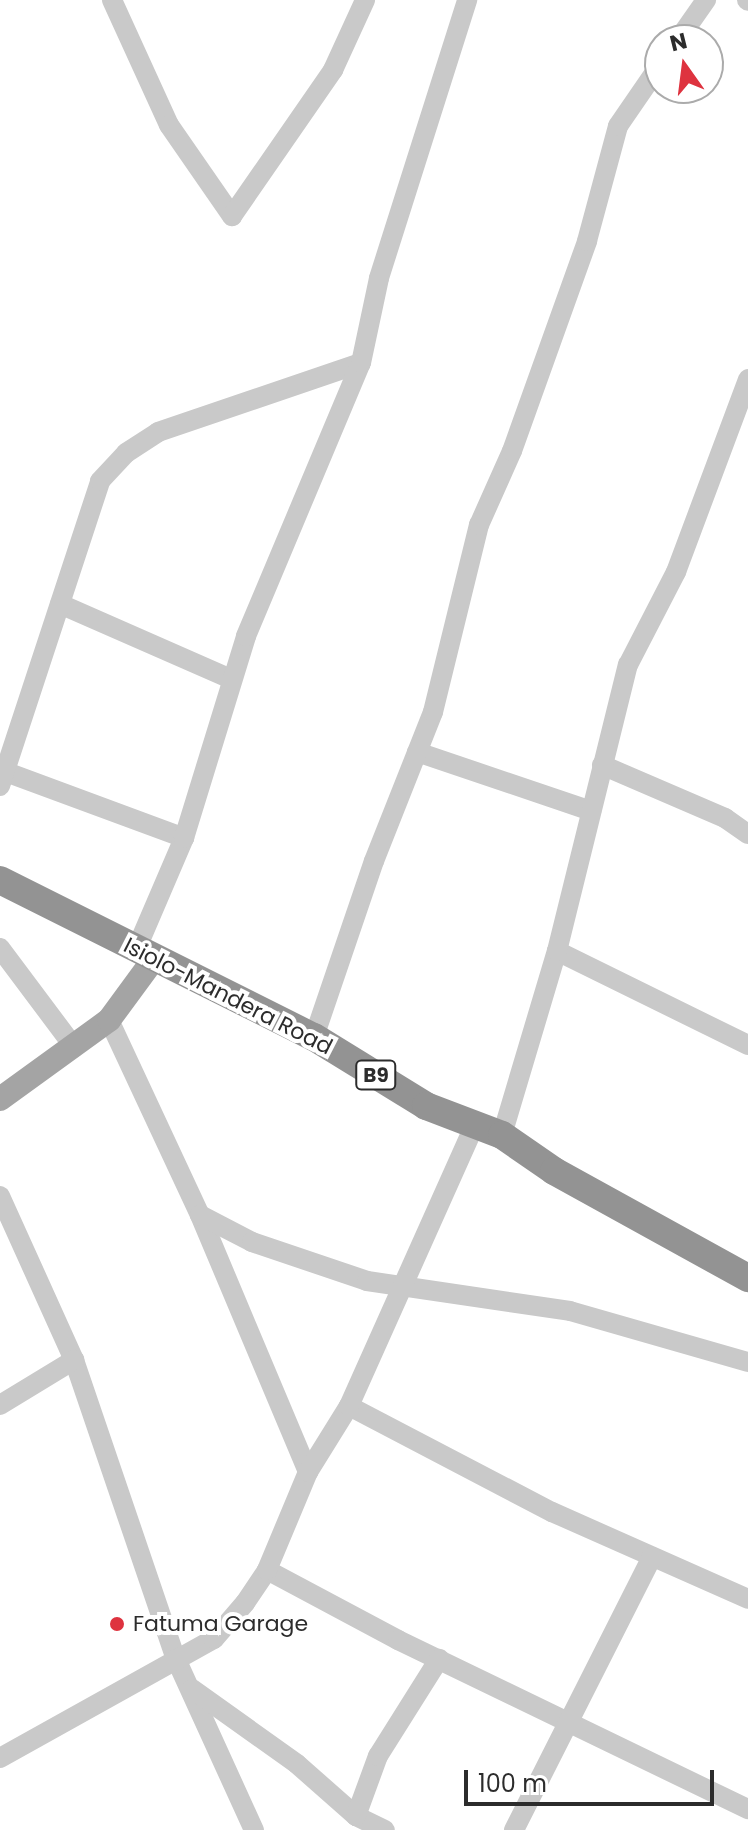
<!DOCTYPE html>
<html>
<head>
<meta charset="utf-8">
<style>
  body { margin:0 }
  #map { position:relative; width:748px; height:1830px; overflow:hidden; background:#fff; font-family:Poppins,sans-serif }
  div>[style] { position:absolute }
  .minor>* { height:20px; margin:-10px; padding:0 10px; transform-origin:10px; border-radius:10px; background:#c9c9c9 }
  .major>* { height:24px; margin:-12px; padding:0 12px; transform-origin:12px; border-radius:12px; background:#a4a4a4 }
  .highway>* { height:28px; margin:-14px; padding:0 14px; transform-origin:14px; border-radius:14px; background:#939393 }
  .dots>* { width:22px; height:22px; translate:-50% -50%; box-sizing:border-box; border:4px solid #fff; border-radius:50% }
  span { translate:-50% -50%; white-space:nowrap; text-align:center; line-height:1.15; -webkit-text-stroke:8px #fff; paint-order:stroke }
  .shield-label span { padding:2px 6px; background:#fff; border:2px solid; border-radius:6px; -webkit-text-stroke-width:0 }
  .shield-label { font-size:20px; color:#2c2c2c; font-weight:700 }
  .street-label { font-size:22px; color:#2c2c2c }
  .poi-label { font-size:22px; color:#2c2c2c }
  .left { translate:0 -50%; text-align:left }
  .north { position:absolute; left:644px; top:24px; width:80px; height:80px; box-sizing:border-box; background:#fff; border:2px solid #ababab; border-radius:50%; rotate:346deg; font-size:22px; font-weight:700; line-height:32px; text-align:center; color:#2c2c2c }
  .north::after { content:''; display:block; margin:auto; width:28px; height:36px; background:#de333f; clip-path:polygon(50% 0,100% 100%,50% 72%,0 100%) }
  .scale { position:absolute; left:464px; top:1770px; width:250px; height:36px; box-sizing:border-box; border:4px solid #2c2c2c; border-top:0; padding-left:10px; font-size:24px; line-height:28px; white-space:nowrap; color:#2c2c2c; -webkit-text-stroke:6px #fff; paint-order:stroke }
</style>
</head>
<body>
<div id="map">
  <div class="minor">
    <i style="left:112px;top:0;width:137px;rotate:65.5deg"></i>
    <i style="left:169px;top:125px;width:111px;rotate:55.3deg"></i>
    <i style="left:232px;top:216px;width:178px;rotate:-55.3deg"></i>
    <i style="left:333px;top:70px;width:77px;rotate:-65.4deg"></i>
    <i style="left:747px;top:0;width:1px;rotate:45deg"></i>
    <i style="left:678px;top:40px;width:49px;rotate:-55deg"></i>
    <i style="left:60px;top:604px;width:187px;rotate:23.7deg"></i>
    <i style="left:417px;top:752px;width:184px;rotate:18.7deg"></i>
    <i style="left:602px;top:765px;width:134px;rotate:23.3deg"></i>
    <i style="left:725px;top:818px;width:28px;rotate:35deg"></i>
    <i style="left:6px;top:772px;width:190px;rotate:20.3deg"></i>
    <i style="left:0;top:786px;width:321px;rotate:-71.8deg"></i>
    <i style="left:100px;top:481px;width:38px;rotate:-47deg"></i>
    <i style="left:126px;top:453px;width:38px;rotate:-33deg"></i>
    <i style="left:158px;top:432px;width:214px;rotate:-18.8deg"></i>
    <i style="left:0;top:948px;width:124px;rotate:53.2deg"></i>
    <i style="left:136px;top:950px;width:122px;rotate:-66.8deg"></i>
    <i style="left:184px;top:838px;width:211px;rotate:-72.9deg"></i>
    <i style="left:246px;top:636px;width:296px;rotate:-67.2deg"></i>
    <i style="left:361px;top:363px;width:87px;rotate:-78deg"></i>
    <i style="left:379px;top:278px;width:292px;rotate:-72.4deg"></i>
    <i style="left:557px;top:951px;width:213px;rotate:26.2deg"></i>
    <i style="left:109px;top:1020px;width:215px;rotate:65deg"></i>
    <i style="left:200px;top:1215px;width:279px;rotate:67.2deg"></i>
    <i style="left:314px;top:1037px;width:186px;rotate:-71.2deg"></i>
    <i style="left:374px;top:861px;width:160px;rotate:-68.4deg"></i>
    <i style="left:433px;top:712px;width:193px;rotate:-76.2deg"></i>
    <i style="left:479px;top:525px;width:81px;rotate:-66deg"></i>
    <i style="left:512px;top:451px;width:223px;rotate:-70.3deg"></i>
    <i style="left:587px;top:241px;width:119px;rotate:-74.9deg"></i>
    <i style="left:618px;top:126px;width:74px;rotate:-55.5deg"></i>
    <i style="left:502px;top:1135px;width:192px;rotate:-73.4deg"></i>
    <i style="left:557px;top:951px;width:295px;rotate:-76.1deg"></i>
    <i style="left:628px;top:665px;width:105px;rotate:-62.7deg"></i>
    <i style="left:676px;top:572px;width:206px;rotate:-69.5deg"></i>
    <i style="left:0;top:1196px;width:180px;rotate:65.7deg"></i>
    <i style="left:74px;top:1360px;width:316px;rotate:71.2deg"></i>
    <i style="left:176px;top:1659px;width:188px;rotate:65.5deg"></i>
    <i style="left:200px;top:1215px;width:59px;rotate:27.4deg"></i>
    <i style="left:252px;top:1242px;width:121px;rotate:18.7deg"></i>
    <i style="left:367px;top:1281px;width:205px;rotate:8.4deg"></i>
    <i style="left:570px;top:1311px;width:185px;rotate:16deg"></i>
    <i style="left:0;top:1405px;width:87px;rotate:-31.3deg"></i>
    <i style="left:349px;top:1406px;width:229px;rotate:27.6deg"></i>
    <i style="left:552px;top:1512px;width:214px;rotate:23.9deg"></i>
    <i style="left:267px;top:1570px;width:149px;rotate:28.1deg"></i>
    <i style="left:398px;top:1640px;width:389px;rotate:25.8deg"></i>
    <i style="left:192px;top:1689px;width:129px;rotate:35.5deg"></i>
    <i style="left:297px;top:1764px;width:79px;rotate:41.4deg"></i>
    <i style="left:356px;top:1816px;width:32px;rotate:26deg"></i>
    <i style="left:0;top:1758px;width:245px;rotate:-29.1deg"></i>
    <i style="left:214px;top:1639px;width:48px;rotate:-49.3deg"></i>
    <i style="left:245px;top:1603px;width:40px;rotate:-56deg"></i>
    <i style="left:267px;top:1570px;width:106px;rotate:-67.3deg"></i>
    <i style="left:308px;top:1472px;width:78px;rotate:-58.2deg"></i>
    <i style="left:349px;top:1406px;width:309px;rotate:-65.9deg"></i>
    <i style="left:356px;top:1816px;width:64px;rotate:-69.9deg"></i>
    <i style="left:378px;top:1756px;width:115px;rotate:-57.8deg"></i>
    <i style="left:514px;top:1830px;width:306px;rotate:-63.2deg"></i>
  </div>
  <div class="major">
    <i style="left:0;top:1099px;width:135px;rotate:-35.9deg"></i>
    <i style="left:109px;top:1020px;width:74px;rotate:-53.7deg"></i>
  </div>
  <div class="highway">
    <i style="left:0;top:880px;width:351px;rotate:26.6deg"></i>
    <i style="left:314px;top:1037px;width:132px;rotate:31.6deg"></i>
    <i style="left:426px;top:1106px;width:81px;rotate:20.9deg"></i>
    <i style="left:502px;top:1135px;width:63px;rotate:34.7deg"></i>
    <i style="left:554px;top:1171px;width:222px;rotate:28.9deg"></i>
  </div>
  <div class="dots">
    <i style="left:117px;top:1624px;background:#de333f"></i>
  </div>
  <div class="shield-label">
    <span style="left:376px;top:1075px">B9</span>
  </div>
  <div class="street-label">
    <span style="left:228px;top:996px;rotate:27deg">Isiolo-Mandera Road</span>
  </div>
  <div class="poi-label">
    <span class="left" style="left:133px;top:1624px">Fatuma Garage</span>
  </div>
  <div class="north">N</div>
  <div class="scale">100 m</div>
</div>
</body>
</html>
